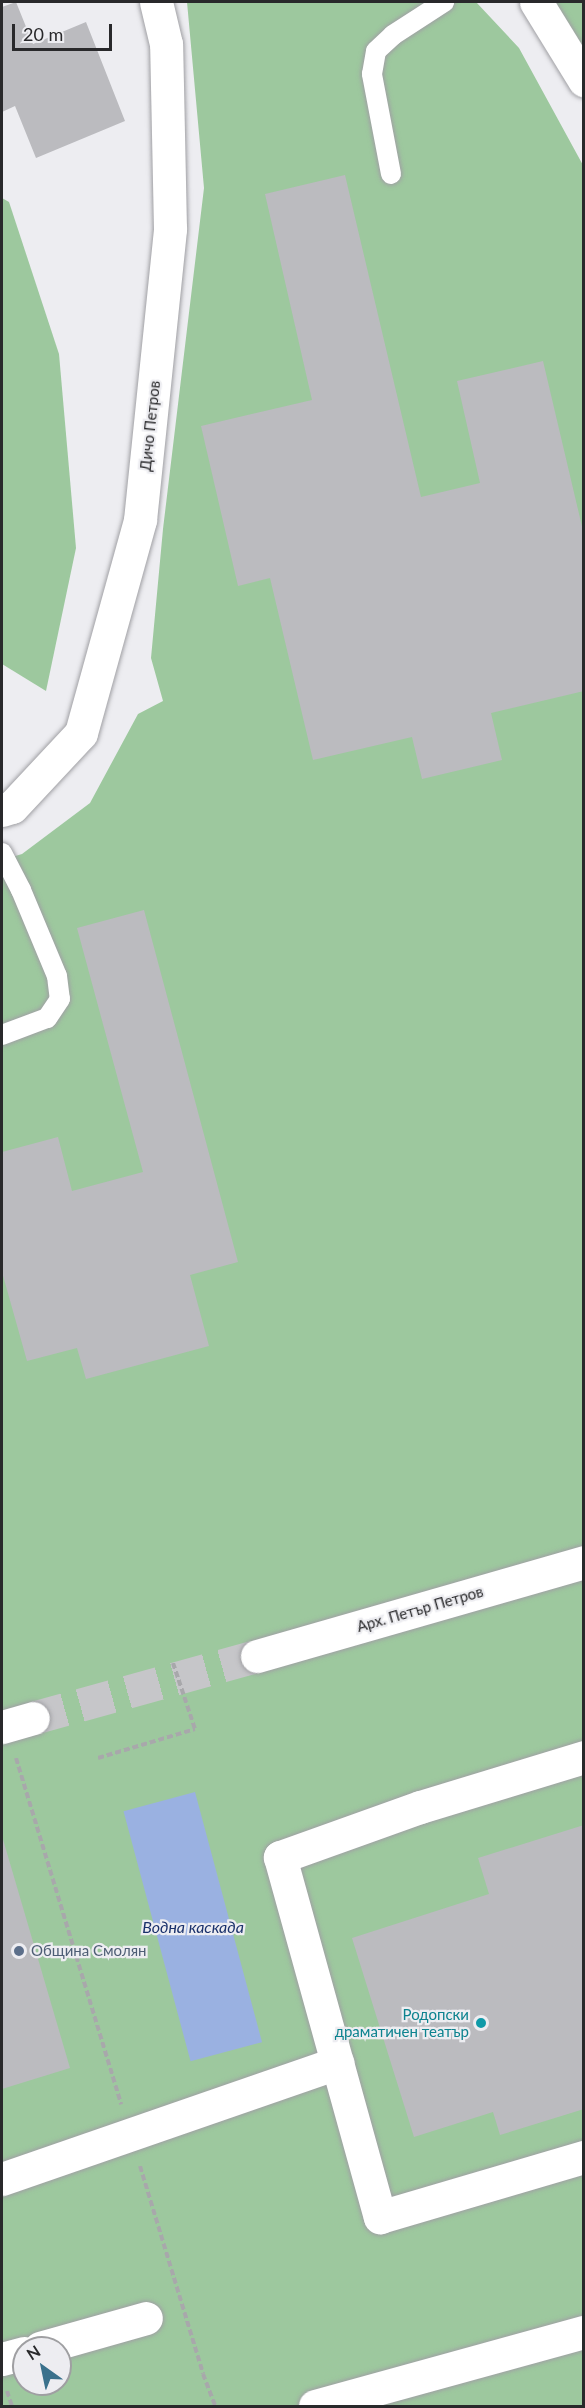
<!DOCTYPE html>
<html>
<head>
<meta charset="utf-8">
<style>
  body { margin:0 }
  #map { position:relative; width:585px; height:2408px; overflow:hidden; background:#ededf1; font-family:Lato,sans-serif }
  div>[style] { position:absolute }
  .forest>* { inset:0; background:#9dc89e }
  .water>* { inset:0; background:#9ab1e1; transform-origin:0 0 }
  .building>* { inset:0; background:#bbbbbf }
  .street-tunnel>* { height:33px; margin-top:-16.5px; transform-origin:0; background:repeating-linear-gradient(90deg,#c6c6c9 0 33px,transparent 0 49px) }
  .path>* { height:4px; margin-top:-2px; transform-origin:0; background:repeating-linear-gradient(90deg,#a8a8ab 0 6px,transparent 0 9px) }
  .roads { filter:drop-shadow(0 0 2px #a0a0a4) drop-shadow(0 0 2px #a0a0a4) }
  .lane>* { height:20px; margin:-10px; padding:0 10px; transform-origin:10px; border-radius:10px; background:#fff }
  .street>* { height:33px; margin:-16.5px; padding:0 16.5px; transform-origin:16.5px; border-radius:16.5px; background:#fff }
  .path-bridge>* { height:4px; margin-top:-2px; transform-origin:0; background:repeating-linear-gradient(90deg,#a8a8ab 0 6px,transparent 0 9px) }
  .dots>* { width:16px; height:16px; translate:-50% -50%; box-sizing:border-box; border:3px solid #ededf1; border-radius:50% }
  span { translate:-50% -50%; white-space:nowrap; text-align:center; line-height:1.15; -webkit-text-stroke:4.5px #ededf1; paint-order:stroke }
  .street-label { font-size:15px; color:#29292b }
  .service-label { font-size:15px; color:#4e5e75 }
  .left { translate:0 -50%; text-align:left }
  .culture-label { font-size:15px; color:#0d838f }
  .right { translate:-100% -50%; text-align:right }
  .water-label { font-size:16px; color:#1a316b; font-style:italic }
  .frame { position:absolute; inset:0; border:3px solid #29292b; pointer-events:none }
  .north { position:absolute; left:12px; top:2336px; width:60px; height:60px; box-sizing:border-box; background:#ededf1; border:2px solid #9f9fa2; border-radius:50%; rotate:327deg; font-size:16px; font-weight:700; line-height:24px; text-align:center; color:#29292b }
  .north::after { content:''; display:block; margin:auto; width:21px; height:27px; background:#3a718c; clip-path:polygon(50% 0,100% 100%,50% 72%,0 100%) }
  .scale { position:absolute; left:12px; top:24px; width:100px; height:27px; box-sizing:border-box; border:3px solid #29292b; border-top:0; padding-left:8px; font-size:18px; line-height:21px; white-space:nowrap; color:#29292b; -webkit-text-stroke:4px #ededf1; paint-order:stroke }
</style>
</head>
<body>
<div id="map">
  <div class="forest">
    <i style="clip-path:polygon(evenodd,187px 2px,476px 2px,519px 48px,584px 167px,583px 2406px,2px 2406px,2px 860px,22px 854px,90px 803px,138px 714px,163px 701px,151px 658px,163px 529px,204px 188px,187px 2px,24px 2348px,60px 2348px,60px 2384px,24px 2384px,24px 2348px)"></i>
    <i style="clip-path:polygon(523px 2px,583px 2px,583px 77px)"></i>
    <i style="clip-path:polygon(2px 198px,9px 202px,59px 354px,76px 548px,46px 691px,2px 664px)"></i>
  </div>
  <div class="water">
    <i style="left:195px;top:1792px;width:259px;height:74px;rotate:75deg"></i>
  </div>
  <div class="building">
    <i style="clip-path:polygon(16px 2px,33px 44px,86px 22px,125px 121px,36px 158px,15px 106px,2px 112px,2px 7px)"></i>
    <i style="clip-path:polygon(345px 175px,421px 497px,480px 483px,457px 381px,543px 361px,584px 535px,584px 691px,491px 713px,502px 760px,422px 779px,412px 737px,313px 760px,270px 578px,238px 586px,201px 426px,312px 400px,265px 194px)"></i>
    <i style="clip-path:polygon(144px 910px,238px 1262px,190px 1275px,209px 1346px,86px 1379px,77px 1348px,27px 1361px,2px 1272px,2px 1152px,58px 1137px,72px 1191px,143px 1172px,77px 928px)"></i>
    <i style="clip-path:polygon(584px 1825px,584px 2109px,500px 2135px,493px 2112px,414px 2137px,352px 1938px,489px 1894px,478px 1858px)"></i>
    <i style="clip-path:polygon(2px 1836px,70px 2068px,2px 2089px)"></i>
  </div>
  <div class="street-tunnel">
    <i style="left:33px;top:1718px;width:232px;rotate:-15.5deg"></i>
  </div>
  <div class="path">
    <i style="left:16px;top:1758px;width:362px;rotate:73.1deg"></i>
    <i style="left:98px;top:1758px;width:101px;rotate:-16.6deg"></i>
    <i style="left:140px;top:2166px;width:217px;rotate:73.1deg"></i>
    <i style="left:203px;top:2374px;width:34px;rotate:69deg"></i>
    <i style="left:7px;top:2391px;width:16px;rotate:72deg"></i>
  </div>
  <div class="roads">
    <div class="lane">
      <i style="left:391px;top:174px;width:102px;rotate:-100.8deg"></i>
      <i style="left:372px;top:74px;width:23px;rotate:-80deg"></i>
      <i style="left:376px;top:51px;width:23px;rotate:-43deg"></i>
      <i style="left:393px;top:35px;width:61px;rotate:-32.9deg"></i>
      <i style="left:2px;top:853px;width:42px;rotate:62.8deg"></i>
      <i style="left:21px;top:890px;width:93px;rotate:67.3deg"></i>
      <i style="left:57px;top:976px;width:23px;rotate:83deg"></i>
      <i style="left:60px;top:999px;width:23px;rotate:124deg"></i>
      <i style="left:47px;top:1018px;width:48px;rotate:159.3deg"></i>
    </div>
    <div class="street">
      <i style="left:536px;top:2px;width:92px;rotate:58.4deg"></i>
      <i style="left:2px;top:810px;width:10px;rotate:-17deg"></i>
      <i style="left:12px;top:807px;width:101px;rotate:-47deg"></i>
      <i style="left:81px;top:733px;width:221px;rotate:-74.5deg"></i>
      <i style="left:140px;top:520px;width:293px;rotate:-84.1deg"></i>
      <i style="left:170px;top:229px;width:185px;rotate:-91.2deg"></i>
      <i style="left:166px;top:44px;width:43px;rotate:-103.4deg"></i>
      <i style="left:257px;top:1656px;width:340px;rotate:-16deg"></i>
      <i style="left:2px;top:1727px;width:32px;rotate:-16deg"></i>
      <i style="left:584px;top:1757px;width:171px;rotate:163deg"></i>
      <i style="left:420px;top:1807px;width:149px;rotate:160.3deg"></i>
      <i style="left:280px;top:1857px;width:374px;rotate:74.5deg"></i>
      <i style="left:380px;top:2217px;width:213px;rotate:-16.4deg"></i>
      <i style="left:2px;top:2179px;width:355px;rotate:-19.1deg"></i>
      <i style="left:40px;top:2348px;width:110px;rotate:-15.8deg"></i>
      <i style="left:2px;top:2359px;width:23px;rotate:-15deg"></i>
      <i style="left:315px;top:2406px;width:279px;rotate:-15.4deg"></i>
    </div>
  </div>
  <div class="path-bridge">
    <i style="left:173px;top:1663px;width:70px;rotate:71.6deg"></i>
  </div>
  <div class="dots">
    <i style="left:19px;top:1951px;background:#5c6f8a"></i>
    <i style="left:481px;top:2023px;background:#0f9aa8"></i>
  </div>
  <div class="street-label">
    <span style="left:150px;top:426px;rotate:-84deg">Дичо Петров</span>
    <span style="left:420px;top:1609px;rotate:-16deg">Арх. Петър Петров</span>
  </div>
  <div class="service-label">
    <span class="left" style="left:31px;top:1951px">Община Смолян</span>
  </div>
  <div class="culture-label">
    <span class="right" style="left:469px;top:2023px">Родопски<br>драматичен театър</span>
  </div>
  <div class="water-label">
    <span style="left:193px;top:1927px">Водна каскада</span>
  </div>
  <div class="frame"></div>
  <div class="north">N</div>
  <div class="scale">20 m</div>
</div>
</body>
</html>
